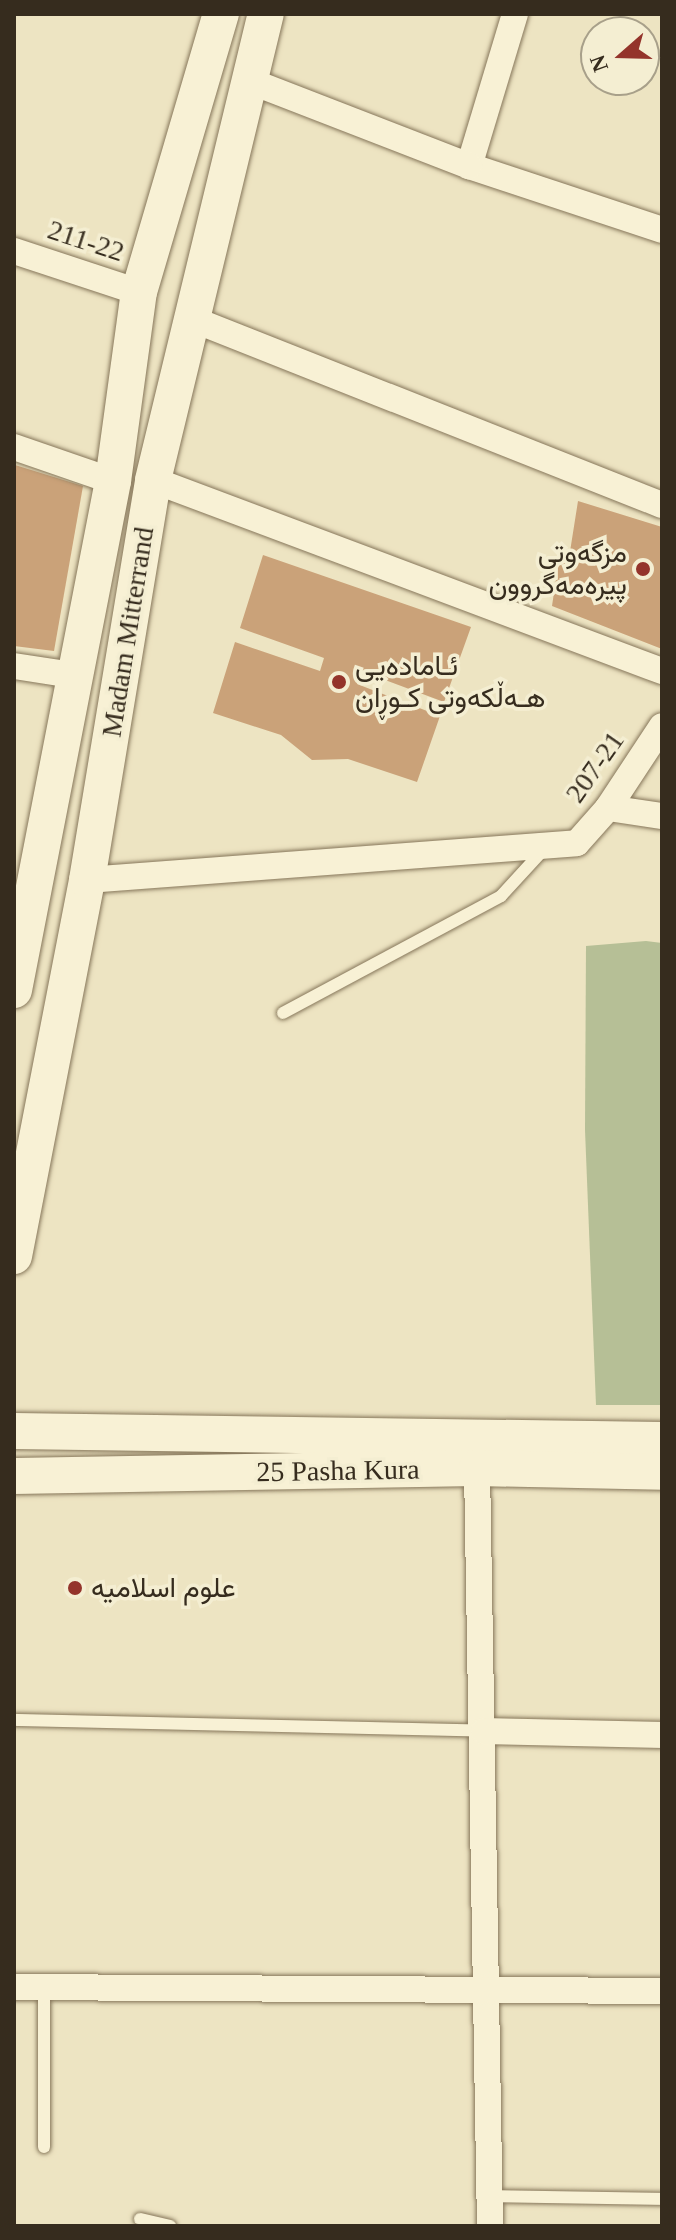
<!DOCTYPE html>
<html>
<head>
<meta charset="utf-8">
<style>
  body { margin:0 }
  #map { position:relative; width:676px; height:2240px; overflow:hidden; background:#ede4c2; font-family:"Times New Roman",Vazirmatn,serif }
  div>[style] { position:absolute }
  .cemetery>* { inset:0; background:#b6bf96 }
  .building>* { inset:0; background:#caa279 }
  .roads { filter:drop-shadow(0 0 2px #86765a) drop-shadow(0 0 2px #86765a) }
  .lane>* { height:12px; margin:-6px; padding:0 6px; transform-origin:6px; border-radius:6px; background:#f8f1d5 }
  .street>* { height:26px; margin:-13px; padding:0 13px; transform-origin:13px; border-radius:13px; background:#f8f1d5 }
  .secondary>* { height:36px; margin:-18px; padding:0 18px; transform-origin:18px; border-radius:18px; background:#f8f1d5 }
  .dots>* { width:22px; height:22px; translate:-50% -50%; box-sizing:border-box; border:4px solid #f4eed2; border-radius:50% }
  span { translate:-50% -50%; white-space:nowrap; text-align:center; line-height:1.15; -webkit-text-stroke:7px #f4eed2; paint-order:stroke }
  .street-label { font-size:28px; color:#362c1e }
  .poi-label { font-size:28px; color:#362c1e }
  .right { translate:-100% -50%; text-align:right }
  .left { translate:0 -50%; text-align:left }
  .frame { position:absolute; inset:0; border:16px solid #362c1e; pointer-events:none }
  .north { position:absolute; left:580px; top:16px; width:80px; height:80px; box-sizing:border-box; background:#f4eed2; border:2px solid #a8a08a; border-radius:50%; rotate:250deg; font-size:22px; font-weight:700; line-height:32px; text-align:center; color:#362c1e }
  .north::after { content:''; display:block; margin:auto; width:28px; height:36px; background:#94342b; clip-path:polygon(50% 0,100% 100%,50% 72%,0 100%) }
</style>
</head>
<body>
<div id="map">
  <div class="cemetery">
    <i style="clip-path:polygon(646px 941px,662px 943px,662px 1405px,596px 1405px,585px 1130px,586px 946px)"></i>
  </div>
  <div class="building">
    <i style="clip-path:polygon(15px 465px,83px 486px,54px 651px,14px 646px)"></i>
    <i style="clip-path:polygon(578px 501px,662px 527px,662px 649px,552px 606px,558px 565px,569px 558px)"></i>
    <i style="clip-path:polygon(263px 555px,471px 627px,444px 702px,361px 671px,357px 684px,440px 716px,417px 782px,348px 759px,312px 760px,281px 735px,213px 713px,235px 642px,320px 671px,324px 658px,240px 628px)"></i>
  </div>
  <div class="roads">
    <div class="lane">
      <i style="left:283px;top:1013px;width:247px;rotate:-28.2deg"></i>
      <i style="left:501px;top:896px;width:65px;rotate:-47.5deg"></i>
      <i style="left:14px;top:1720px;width:469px;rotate:1.3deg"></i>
      <i style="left:44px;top:2147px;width:162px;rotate:-90deg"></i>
      <i style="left:490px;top:2196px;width:172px;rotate:1deg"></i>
      <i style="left:140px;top:2219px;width:31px;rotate:13deg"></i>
    </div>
    <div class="street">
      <i style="left:515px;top:14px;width:159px;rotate:106.8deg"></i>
      <i style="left:469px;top:166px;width:203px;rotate:18.3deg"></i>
      <i style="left:250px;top:81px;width:235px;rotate:21.2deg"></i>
      <i style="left:14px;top:251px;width:132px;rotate:18.2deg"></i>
      <i style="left:192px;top:319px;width:505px;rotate:21.59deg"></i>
      <i style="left:14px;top:447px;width:105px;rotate:19deg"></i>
      <i style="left:153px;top:480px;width:544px;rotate:20.57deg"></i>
      <i style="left:14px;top:666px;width:60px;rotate:8.7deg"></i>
      <i style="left:608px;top:808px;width:55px;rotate:8.4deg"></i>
      <i style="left:87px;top:880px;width:491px;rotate:-4.3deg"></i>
      <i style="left:577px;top:843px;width:47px;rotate:-48.5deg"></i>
      <i style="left:608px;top:808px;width:98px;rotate:-56.6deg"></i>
      <i style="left:477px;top:1468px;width:758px;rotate:89.02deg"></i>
      <i style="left:484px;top:1731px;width:178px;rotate:1.3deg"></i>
      <i style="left:14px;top:1987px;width:648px;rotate:0.35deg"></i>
    </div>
    <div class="secondary">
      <i style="left:14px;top:990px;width:519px;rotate:-78.99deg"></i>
      <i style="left:113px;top:481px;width:191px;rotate:-82.2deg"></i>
      <i style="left:139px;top:292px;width:290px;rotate:-73.6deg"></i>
      <i style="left:14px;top:1256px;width:383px;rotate:-79deg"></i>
      <i style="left:87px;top:880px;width:405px;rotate:-80.6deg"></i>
      <i style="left:153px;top:480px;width:480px;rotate:-76.4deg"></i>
      <i style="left:14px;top:1431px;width:648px;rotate:0.8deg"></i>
      <i style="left:14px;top:1476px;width:463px;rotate:-1deg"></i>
      <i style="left:477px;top:1468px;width:185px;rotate:1.2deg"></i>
    </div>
  </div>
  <div class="dots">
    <i style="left:643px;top:569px;background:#94342b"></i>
    <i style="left:339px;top:682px;background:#94342b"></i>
    <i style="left:75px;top:1588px;background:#94342b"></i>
  </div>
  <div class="street-label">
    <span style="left:86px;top:241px;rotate:18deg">211-22</span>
    <span style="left:128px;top:632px;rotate:-81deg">Madam Mitterrand</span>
    <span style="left:595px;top:767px;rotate:-55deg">207-21</span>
    <span style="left:338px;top:1471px;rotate:-1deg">25 Pasha Kura</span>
  </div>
  <div class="poi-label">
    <span class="right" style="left:627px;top:569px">مزگەوتی<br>پیرەمەگروون</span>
    <span class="left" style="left:355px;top:682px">ئـامادەیی<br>هـەڵکەوتی کـوڕان</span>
    <span class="left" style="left:91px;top:1588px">علوم اسلاميه</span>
  </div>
  <div class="frame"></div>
  <div class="north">N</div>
</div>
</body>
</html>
